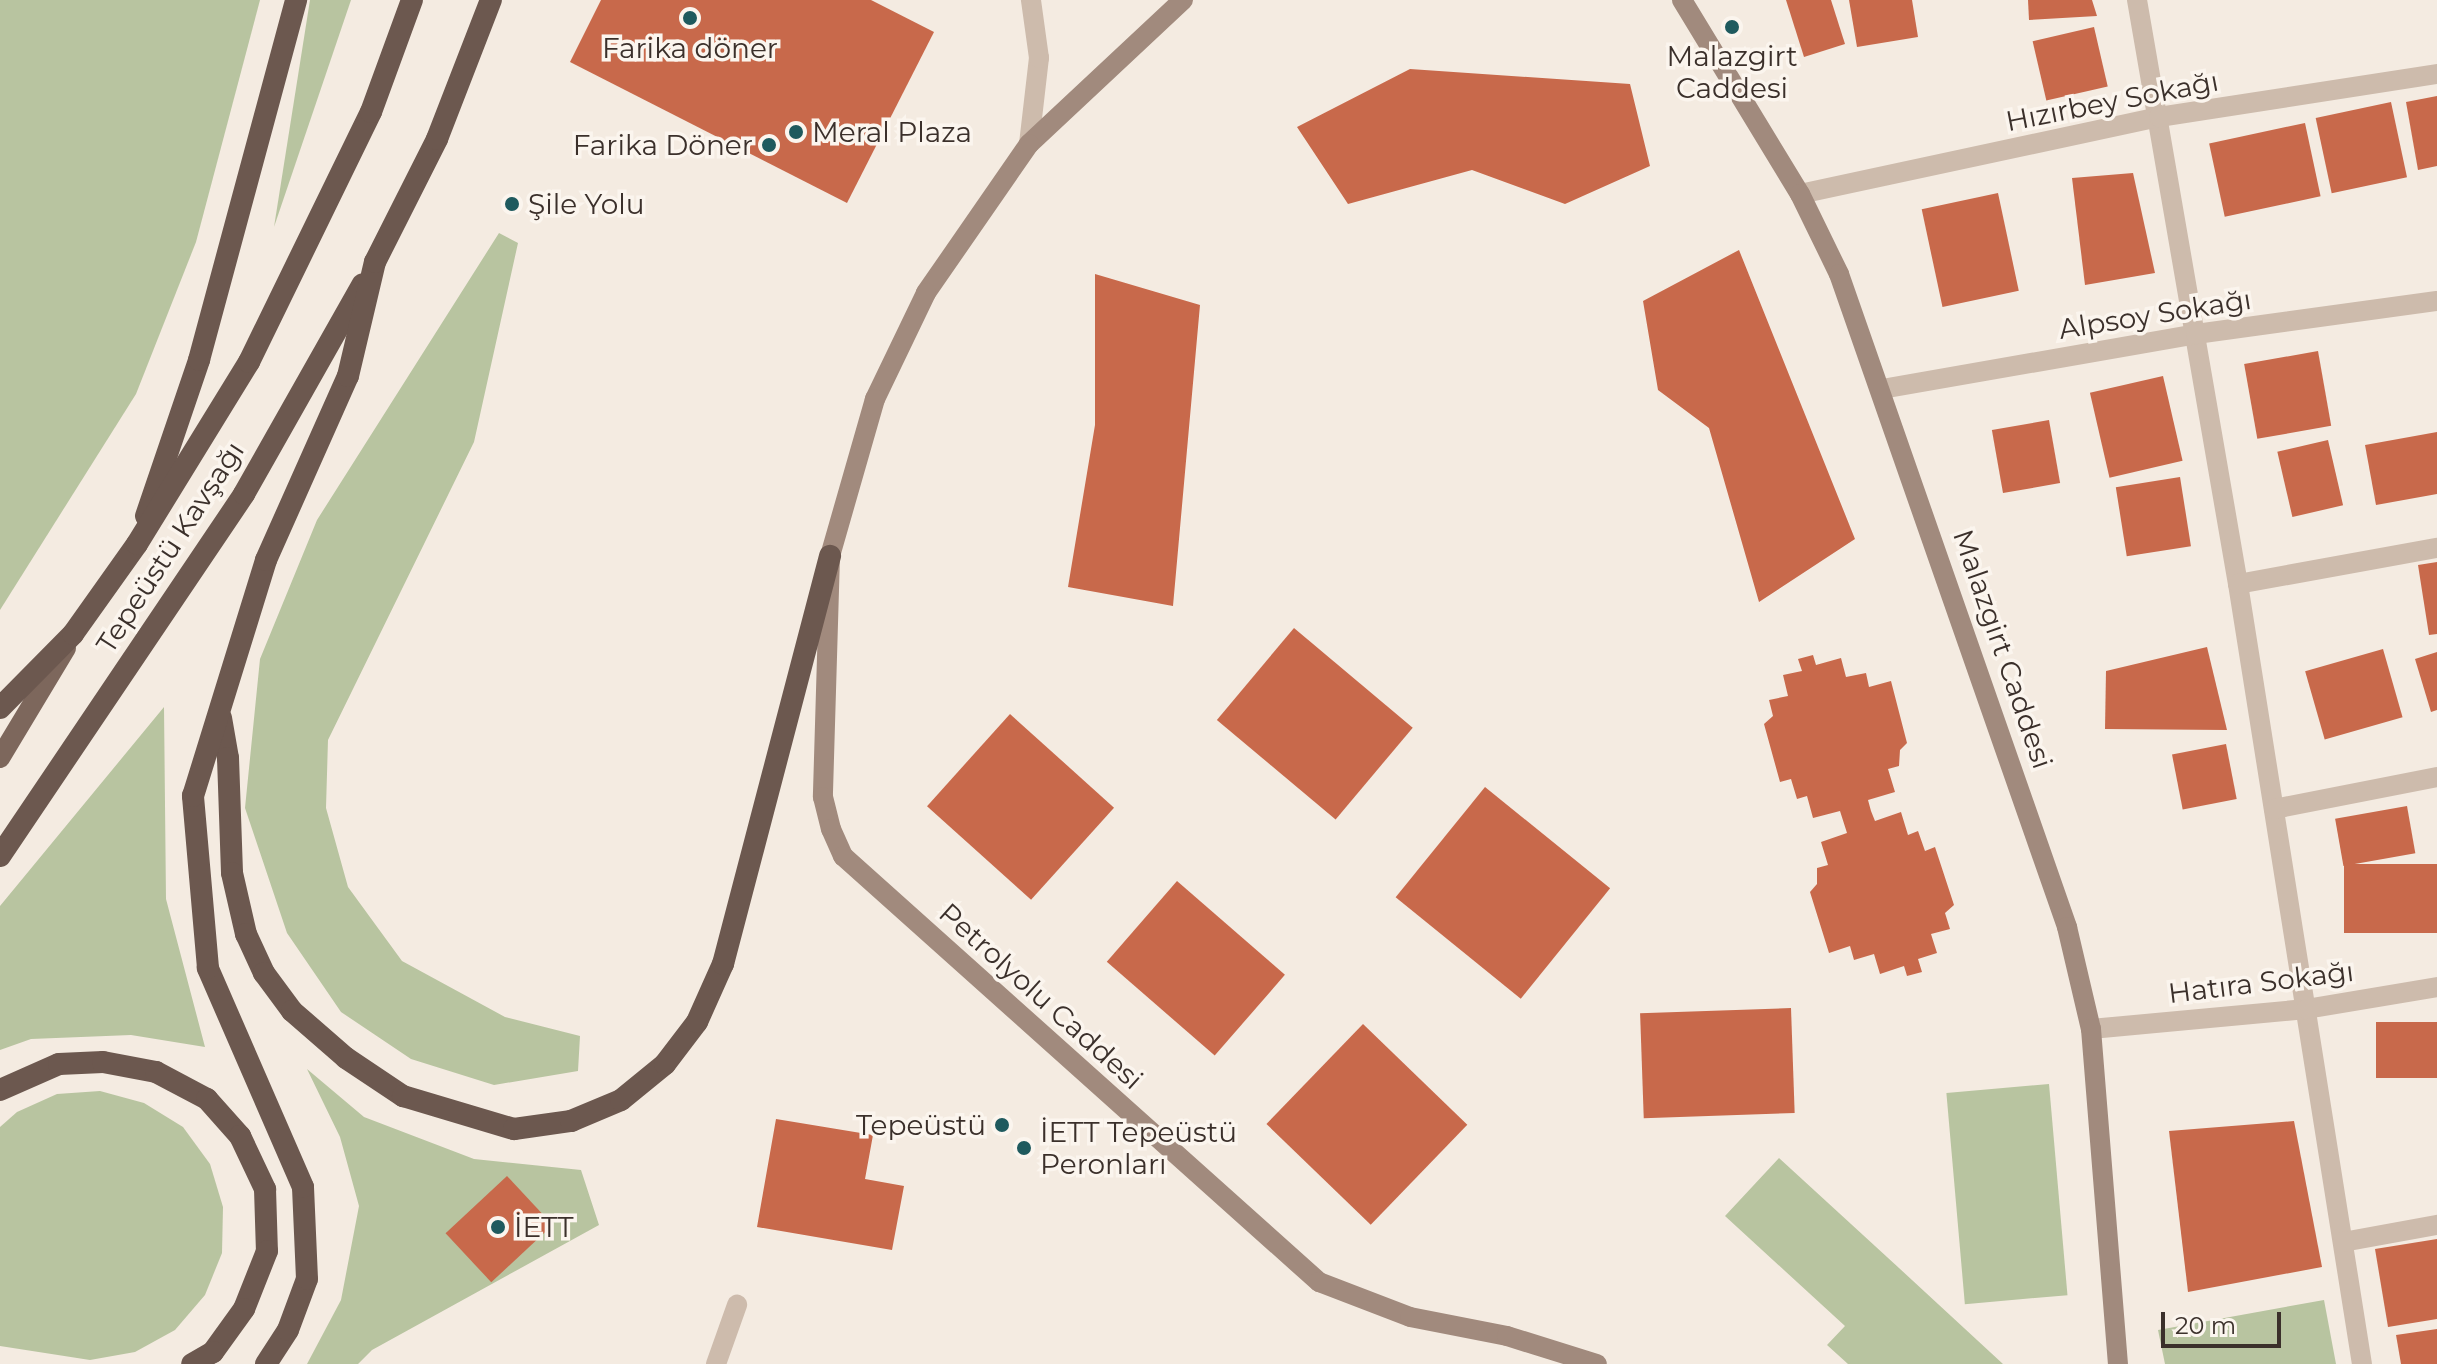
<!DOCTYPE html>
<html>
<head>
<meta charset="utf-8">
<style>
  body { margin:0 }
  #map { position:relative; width:2437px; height:1364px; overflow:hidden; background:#f4ebe1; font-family:Montserrat,sans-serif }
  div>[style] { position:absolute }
  .green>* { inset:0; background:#b8c4a0; transform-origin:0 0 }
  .building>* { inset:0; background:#c8694b; transform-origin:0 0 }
  .minor>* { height:20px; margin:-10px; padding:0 10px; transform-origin:10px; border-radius:10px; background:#cdbbac }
  .tertiary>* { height:20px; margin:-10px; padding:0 10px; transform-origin:10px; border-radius:10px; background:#cdbbac }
  .secondary>* { height:20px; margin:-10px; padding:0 10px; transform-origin:10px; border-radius:10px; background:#a18a7d }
  .primary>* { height:20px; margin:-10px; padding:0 10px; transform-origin:10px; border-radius:10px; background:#7d675c }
  .trunk>* { height:22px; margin:-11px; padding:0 11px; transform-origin:11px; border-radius:11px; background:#6c584f }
  .dots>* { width:22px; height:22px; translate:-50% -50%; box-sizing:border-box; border:4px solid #fbf5ee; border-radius:50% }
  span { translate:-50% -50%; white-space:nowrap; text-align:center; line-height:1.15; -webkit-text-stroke:7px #fbf5ee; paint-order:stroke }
  .poi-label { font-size:28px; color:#3b302b }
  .left { translate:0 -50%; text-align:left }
  .right { translate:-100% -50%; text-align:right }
  .street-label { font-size:28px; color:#3b302b }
  .scale { position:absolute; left:2161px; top:1312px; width:120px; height:36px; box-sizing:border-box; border:4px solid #3b302b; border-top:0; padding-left:10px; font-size:24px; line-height:28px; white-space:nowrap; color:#3b302b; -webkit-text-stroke:6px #fbf5ee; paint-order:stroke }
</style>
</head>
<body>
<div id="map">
  <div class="green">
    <i style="clip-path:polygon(0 0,260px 0,196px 242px,136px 394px,0 610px)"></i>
    <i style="clip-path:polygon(310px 0,351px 0,274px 227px)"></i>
    <i style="clip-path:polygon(499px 233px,518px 243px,474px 442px,328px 740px,326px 808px,348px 887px,402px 961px,505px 1017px,580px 1036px,578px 1071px,494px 1085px,411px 1059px,341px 1012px,287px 933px,245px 808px,260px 659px,317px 520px)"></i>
    <i style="clip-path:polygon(164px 707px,166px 899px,205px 1047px,131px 1035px,31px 1039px,0 1050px,0 906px)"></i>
    <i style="clip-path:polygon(307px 1069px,364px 1117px,474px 1159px,581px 1170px,599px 1225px,372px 1350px,358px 1364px,307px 1364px,341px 1300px,359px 1206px,340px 1137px)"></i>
    <i style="left:2049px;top:1084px;width:212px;height:103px;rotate:85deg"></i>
    <i style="clip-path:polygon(100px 1091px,144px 1103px,183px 1127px,210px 1164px,223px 1207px,222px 1253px,205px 1295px,175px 1330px,135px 1352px,90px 1360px,0 1346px,0 1127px,17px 1112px,57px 1094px)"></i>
    <i style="clip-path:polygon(1779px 1158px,1899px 1268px,2003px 1364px,1848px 1364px,1827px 1345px,1845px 1326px,1725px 1216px)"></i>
    <i style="clip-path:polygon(2324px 1300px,2336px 1364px,2165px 1364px,2158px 1330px)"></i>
  </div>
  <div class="building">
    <i style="clip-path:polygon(601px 0,871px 0,934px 32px,847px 203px,570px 62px)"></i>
    <i style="clip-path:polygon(1786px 0,1831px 0,1845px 44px,1804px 57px)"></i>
    <i style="clip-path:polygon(1849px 0,1912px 0,1918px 37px,1857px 47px)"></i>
    <i style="clip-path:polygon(2028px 0,2092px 0,2097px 16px,2029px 20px)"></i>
    <i style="left:2094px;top:27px;width:61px;height:63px;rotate:77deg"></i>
    <i style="clip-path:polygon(1410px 69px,1630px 84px,1650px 166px,1565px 204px,1472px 170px,1348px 204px,1297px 127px)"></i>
    <i style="clip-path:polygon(2437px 96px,2437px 166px,2418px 170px,2406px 102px)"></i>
    <i style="left:2391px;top:102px;width:77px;height:77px;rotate:78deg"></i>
    <i style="left:2305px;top:123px;width:75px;height:98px;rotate:78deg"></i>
    <i style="clip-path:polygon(2133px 173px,2155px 273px,2085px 285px,2072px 178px)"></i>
    <i style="left:1998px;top:193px;width:100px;height:78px;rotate:78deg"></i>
    <i style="clip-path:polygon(1739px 250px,1855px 539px,1759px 602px,1709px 428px,1658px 390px,1643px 301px)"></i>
    <i style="clip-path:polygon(1095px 274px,1200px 305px,1173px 606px,1068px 587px,1095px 425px)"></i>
    <i style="left:2318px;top:351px;width:76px;height:75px;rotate:80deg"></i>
    <i style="left:2163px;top:376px;width:87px;height:75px;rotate:77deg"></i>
    <i style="left:2049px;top:420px;width:64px;height:58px;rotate:80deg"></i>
    <i style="clip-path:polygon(2437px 432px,2437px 494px,2376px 505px,2365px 445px)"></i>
    <i style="left:2328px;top:440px;width:67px;height:52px;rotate:77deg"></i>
    <i style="left:2180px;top:477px;width:70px;height:65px;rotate:81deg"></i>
    <i style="clip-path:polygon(2437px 562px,2437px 634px,2429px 635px,2418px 565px)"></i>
    <i style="left:1294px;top:628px;width:155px;height:120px;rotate:40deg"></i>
    <i style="clip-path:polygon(2207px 647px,2227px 730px,2105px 729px,2106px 671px)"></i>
    <i style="left:2383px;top:649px;width:71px;height:81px;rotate:74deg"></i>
    <i style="clip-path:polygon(2437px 652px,2437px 710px,2431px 712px,2415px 659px)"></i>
    <i style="clip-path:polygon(1813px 655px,1816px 665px,1841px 658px,1846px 677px,1866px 673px,1869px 687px,1891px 681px,1907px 743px,1900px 750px,1899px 766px,1888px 769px,1895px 792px,1868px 800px,1871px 811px,1875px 821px,1901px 812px,1908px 835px,1918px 831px,1925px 851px,1935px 847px,1954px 905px,1945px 913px,1950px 929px,1931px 934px,1937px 953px,1918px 959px,1922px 972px,1907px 976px,1904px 966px,1880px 974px,1874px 954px,1854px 960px,1850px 946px,1829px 953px,1810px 892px,1817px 884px,1817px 868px,1828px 865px,1821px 842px,1847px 833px,1840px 811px,1813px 818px,1807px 796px,1797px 799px,1791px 779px,1780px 782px,1764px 724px,1773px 716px,1769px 700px,1788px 696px,1783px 675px,1802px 671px,1798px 659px)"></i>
    <i style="left:1010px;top:714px;width:140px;height:124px;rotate:42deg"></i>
    <i style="left:2226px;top:744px;width:56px;height:55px;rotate:79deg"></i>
    <i style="left:1485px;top:787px;width:161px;height:142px;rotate:39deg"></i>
    <i style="left:2407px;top:806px;width:48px;height:73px;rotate:80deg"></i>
    <i style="left:2437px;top:864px;width:69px;height:93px;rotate:90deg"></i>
    <i style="left:1177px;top:881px;width:143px;height:107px;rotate:41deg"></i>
    <i style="left:1791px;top:1008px;width:105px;height:151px;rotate:88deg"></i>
    <i style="left:2437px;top:1022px;width:56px;height:61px;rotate:90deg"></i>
    <i style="left:1363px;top:1024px;width:145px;height:139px;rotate:44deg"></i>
    <i style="clip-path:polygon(776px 1119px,873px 1135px,865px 1179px,904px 1186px,892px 1250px,757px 1227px)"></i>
    <i style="clip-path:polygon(2294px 1121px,2322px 1267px,2188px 1292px,2169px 1131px)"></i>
    <i style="left:507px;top:1176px;width:67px;height:84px;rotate:47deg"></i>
    <i style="clip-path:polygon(2437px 1239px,2437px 1319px,2388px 1327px,2375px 1249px)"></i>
    <i style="clip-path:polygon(2437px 1329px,2437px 1364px,2401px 1364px,2396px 1335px)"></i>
  </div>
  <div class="minor">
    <i style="left:2137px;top:0;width:593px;rotate:80.19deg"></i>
    <i style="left:2238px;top:584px;width:790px;rotate:80.97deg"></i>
    <i style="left:1800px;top:194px;width:367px;rotate:-12.1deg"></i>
    <i style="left:2159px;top:117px;width:281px;rotate:-8.8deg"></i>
    <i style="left:1882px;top:389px;width:319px;rotate:-9.9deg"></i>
    <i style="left:2196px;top:334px;width:243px;rotate:-7.8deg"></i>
    <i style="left:2238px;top:584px;width:202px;rotate:-10.3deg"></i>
    <i style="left:2274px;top:809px;width:166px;rotate:-11.1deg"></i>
    <i style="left:2091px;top:1029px;width:216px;rotate:-5.3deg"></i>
    <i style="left:2306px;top:1009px;width:133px;rotate:-9.5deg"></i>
    <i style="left:2343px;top:1242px;width:96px;rotate:-10.3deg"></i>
    <i style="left:716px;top:1364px;width:63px;rotate:-70.4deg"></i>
  </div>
  <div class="tertiary">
    <i style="left:1029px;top:144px;width:87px;rotate:-83.4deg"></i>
    <i style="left:1039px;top:58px;width:59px;rotate:-97.9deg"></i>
  </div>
  <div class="secondary">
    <i style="left:1183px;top:0;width:211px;rotate:136.9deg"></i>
    <i style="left:1029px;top:144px;width:181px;rotate:124.7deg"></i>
    <i style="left:926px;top:293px;width:118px;rotate:115.7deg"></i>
    <i style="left:875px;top:399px;width:163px;rotate:106deg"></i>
    <i style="left:830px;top:556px;width:241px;rotate:91.7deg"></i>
    <i style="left:823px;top:797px;width:33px;rotate:76deg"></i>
    <i style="left:831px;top:829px;width:30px;rotate:66deg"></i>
    <i style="left:843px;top:856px;width:639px;rotate:41.83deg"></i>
    <i style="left:1319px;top:1282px;width:97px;rotate:21deg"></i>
    <i style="left:1410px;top:1317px;width:99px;rotate:11.1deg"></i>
    <i style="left:1507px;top:1336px;width:94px;rotate:17.3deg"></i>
    <i style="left:1682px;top:0;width:227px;rotate:58.7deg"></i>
    <i style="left:1800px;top:194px;width:89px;rotate:64deg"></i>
    <i style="left:1839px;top:274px;width:692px;rotate:70.75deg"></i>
    <i style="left:2067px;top:927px;width:105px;rotate:76.8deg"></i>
    <i style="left:2091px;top:1029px;width:336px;rotate:85.4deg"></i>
  </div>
  <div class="primary">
    <i style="left:0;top:758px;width:128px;rotate:-59deg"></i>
  </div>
  <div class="trunk">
    <i style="left:146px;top:516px;width:165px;rotate:-71.2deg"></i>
    <i style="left:199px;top:360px;width:373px;rotate:-74.9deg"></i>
    <i style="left:0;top:708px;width:104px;rotate:-45.4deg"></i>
    <i style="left:73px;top:634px;width:110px;rotate:-54.6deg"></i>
    <i style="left:137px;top:544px;width:214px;rotate:-58.4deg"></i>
    <i style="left:249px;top:362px;width:278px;rotate:-64deg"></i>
    <i style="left:371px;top:112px;width:119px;rotate:-69.9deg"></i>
    <i style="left:221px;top:718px;width:41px;rotate:80.1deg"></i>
    <i style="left:228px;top:758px;width:115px;rotate:88deg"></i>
    <i style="left:232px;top:873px;width:63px;rotate:77.1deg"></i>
    <i style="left:246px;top:934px;width:43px;rotate:65.2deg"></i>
    <i style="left:264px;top:973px;width:47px;rotate:53.6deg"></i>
    <i style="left:292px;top:1011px;width:72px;rotate:41deg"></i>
    <i style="left:346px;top:1058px;width:69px;rotate:33.7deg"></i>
    <i style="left:403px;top:1096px;width:116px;rotate:16.6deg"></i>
    <i style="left:514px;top:1129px;width:58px;rotate:-8deg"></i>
    <i style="left:571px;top:1121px;width:54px;rotate:-22.8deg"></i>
    <i style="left:621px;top:1100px;width:57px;rotate:-39.3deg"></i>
    <i style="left:665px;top:1064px;width:53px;rotate:-52.7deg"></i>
    <i style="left:697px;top:1022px;width:64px;rotate:-65.9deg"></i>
    <i style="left:723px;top:964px;width:422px;rotate:-75.3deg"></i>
    <i style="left:0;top:856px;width:437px;rotate:-56deg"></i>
    <i style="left:244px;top:494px;width:241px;rotate:-60.5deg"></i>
    <i style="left:0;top:1090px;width:64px;rotate:-23.8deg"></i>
    <i style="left:59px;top:1064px;width:44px;rotate:-2.6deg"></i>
    <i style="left:103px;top:1062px;width:54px;rotate:10.7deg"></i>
    <i style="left:156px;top:1072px;width:58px;rotate:27.9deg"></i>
    <i style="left:207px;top:1099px;width:50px;rotate:48.3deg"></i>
    <i style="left:240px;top:1136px;width:59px;rotate:64.7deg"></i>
    <i style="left:265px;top:1189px;width:62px;rotate:88.2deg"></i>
    <i style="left:267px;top:1251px;width:62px;rotate:111.6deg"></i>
    <i style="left:244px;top:1309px;width:53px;rotate:125.8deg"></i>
    <i style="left:213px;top:1352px;width:24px;rotate:150deg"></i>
    <i style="left:266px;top:1364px;width:40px;rotate:-57.1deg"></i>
    <i style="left:288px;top:1330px;width:54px;rotate:-69.6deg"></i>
    <i style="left:307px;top:1279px;width:92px;rotate:-92.5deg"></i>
    <i style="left:303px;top:1187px;width:239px;rotate:-113.5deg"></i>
    <i style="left:208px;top:968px;width:173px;rotate:-95deg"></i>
    <i style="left:193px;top:796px;width:247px;rotate:-72.8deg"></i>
    <i style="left:266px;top:560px;width:201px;rotate:-66deg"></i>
    <i style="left:348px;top:376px;width:117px;rotate:-76.7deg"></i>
    <i style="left:375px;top:262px;width:138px;rotate:-63.2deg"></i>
    <i style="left:437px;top:139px;width:149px;rotate:-68.8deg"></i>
  </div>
  <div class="dots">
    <i style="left:690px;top:18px;background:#1f5a5e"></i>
    <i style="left:1732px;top:27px;background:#1f5a5e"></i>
    <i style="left:796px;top:132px;background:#1f5a5e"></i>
    <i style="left:769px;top:145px;background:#1f5a5e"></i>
    <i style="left:512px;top:204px;background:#1f5a5e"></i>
    <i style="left:1002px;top:1125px;background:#1f5a5e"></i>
    <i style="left:1024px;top:1148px;background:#1f5a5e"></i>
    <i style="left:498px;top:1227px;background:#1f5a5e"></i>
  </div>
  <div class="poi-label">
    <span style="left:690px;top:48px">Farika döner</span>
    <span style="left:1732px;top:72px">Malazgirt<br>Caddesi</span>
    <span class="left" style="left:812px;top:132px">Meral Plaza</span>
    <span class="right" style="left:753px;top:145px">Farika Döner</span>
    <span class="left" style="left:528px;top:204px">Şile Yolu</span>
    <span class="right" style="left:986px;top:1125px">Tepeüstü</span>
    <span class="left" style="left:1040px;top:1148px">İETT Tepeüstü<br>Peronları</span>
    <span class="left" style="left:514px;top:1227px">İETT</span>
  </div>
  <div class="street-label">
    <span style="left:2112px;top:101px;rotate:-11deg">Hızırbey Sokağı</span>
    <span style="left:2155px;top:314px;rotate:-9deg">Alpsoy Sokağı</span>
    <span style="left:170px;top:547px;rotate:-57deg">Tepeüstü Kavşağı</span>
    <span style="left:2003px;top:649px;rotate:71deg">Malazgirt Caddesi</span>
    <span style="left:2261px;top:982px;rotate:-7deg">Hatıra Sokağı</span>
    <span style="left:1041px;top:996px;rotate:42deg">Petrolyolu Caddesi</span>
  </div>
  <div class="scale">20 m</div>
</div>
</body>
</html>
